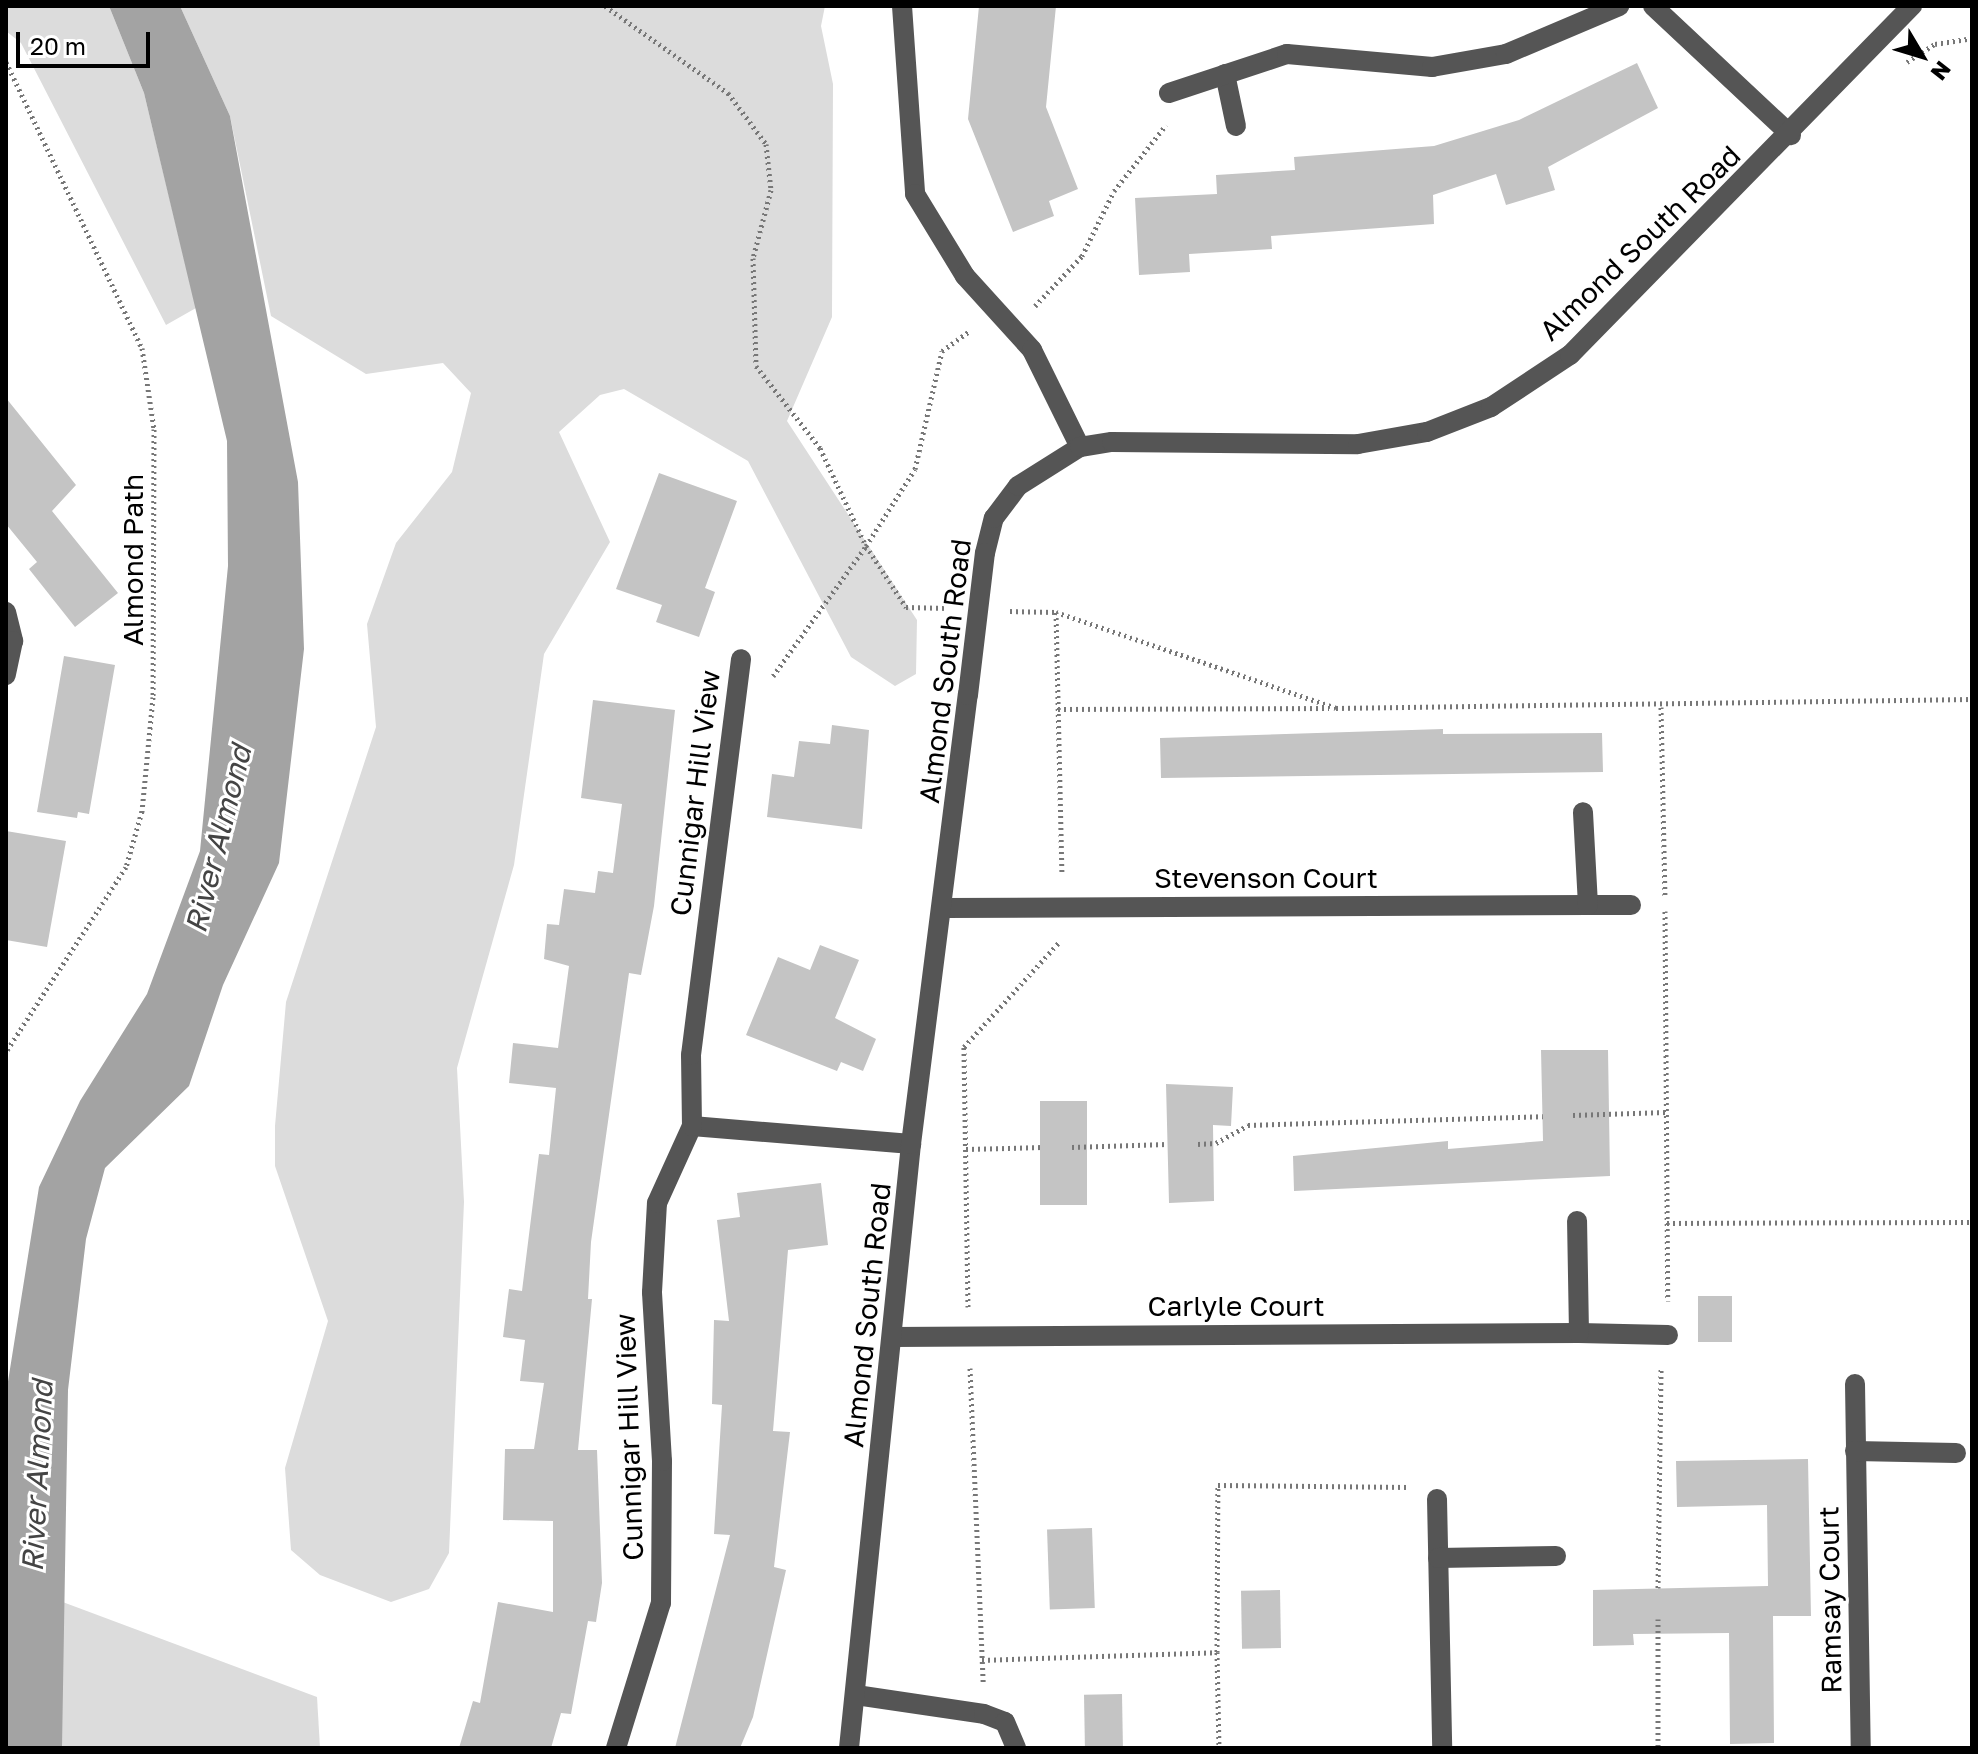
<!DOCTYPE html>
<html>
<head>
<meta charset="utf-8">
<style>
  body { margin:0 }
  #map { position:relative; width:1978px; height:1754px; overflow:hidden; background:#fff; font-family:"Golos Text",sans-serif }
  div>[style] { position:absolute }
  .green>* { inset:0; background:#dcdcdc }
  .water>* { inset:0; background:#a3a3a3 }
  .building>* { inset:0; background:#c4c4c4; transform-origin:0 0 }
  .path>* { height:5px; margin-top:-2.5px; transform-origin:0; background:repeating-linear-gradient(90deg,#777 0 2px,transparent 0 6px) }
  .minor>* { height:20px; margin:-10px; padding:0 10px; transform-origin:10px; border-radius:10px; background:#555 }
  .minor-bridge>* { height:20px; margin:-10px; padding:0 10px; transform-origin:10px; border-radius:10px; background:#555 }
  span { translate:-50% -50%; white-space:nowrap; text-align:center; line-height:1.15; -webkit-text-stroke:6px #fff; paint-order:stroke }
  .street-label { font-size:28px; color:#000 }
  .water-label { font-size:30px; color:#444; font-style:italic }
  .frame { position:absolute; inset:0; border:8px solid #000; pointer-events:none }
  .north { position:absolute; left:1882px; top:16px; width:80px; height:80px; -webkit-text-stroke:6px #fff; paint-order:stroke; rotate:128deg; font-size:22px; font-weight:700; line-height:32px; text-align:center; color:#000 }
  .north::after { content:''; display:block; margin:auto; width:28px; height:36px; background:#000; clip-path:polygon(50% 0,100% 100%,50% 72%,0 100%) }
  .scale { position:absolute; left:16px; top:32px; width:134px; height:36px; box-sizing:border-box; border:4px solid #000; border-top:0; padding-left:10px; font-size:24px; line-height:28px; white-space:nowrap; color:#000; -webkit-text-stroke:6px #fff; paint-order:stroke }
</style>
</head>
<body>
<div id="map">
  <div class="green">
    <i style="clip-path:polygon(6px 6px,109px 6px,144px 93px,196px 308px,166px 325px,21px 43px,6px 31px)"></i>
    <i style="clip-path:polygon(180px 6px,825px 6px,821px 26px,833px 84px,832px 317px,787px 421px,917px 620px,916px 674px,895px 686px,851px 657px,748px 461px,624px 389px,600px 395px,559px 432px,610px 542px,544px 654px,514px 865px,457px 1068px,464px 1202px,449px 1553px,429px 1589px,391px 1602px,320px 1575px,291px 1550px,285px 1468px,328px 1321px,275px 1166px,275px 1126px,286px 1002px,376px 727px,367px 624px,396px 543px,452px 472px,471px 393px,443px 363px,366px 374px,271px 316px,230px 116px)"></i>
    <i style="clip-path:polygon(60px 1601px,317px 1697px,320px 1748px,62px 1748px)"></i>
  </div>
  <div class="water">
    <i style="clip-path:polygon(109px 6px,180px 6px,230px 116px,298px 482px,304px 649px,279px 863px,223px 985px,189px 1086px,105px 1168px,86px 1239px,68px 1390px,62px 1748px,6px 1748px,6px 1394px,39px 1187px,80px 1101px,147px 994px,200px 851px,228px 566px,227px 441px,144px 93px)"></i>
  </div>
  <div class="building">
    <i style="clip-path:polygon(979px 6px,1056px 6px,1046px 107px,1078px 189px,1049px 201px,1054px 216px,1013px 232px,968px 119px)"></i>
    <i style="clip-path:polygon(1637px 63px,1658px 108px,1548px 167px,1555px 190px,1506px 205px,1496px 174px,1433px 195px,1434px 224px,1271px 236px,1272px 249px,1189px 254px,1190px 272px,1139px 275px,1135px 198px,1217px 194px,1216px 175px,1295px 170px,1294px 157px,1434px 146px,1519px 120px)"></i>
    <i style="clip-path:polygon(6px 398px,76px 485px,52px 511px,118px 593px,75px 627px,29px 569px,37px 562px,6px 524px)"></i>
    <i style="clip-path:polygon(659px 473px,737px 501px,705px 588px,715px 592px,699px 637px,656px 622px,662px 605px,616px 589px)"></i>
    <i style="clip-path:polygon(64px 656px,115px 665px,89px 814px,78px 812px,77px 818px,37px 812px)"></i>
    <i style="clip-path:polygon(593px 700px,675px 710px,654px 906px,641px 975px,629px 973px,591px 1242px,588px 1299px,592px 1299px,578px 1450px,597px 1450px,602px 1583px,596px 1622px,588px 1621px,571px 1714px,561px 1713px,551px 1748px,459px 1748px,473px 1701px,480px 1703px,498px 1602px,553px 1612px,553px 1521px,503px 1520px,505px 1449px,534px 1449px,544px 1383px,520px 1381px,525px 1340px,503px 1337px,509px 1289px,522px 1291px,539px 1154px,549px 1155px,556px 1088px,509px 1083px,513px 1043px,558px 1048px,569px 966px,544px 959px,547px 924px,559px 925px,564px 889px,595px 893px,598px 871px,613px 873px,622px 804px,581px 798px)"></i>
    <i style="clip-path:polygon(832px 725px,869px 730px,862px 829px,767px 817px,772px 774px,794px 777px,799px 741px,830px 744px)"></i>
    <i style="clip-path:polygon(1443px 729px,1443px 734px,1602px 733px,1603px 772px,1161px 778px,1160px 738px)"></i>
    <i style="clip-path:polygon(6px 831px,66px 841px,47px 947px,6px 940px)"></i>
    <i style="clip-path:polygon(820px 945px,859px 960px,835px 1018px,876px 1039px,863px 1071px,841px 1062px,837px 1071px,746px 1035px,778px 957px,810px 970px)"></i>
    <i style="clip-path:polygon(1541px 1050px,1608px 1050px,1610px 1176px,1294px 1191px,1293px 1156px,1448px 1141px,1448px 1149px,1543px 1141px)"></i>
    <i style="clip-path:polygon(1166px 1084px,1233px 1087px,1231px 1126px,1213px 1125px,1214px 1201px,1169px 1203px)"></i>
    <i style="left:1040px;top:1101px;width:47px;height:104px"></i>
    <i style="clip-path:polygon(821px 1183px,828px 1245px,788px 1250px,773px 1431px,790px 1432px,774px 1567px,786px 1570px,753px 1717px,740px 1748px,675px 1748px,730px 1535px,714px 1534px,722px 1405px,712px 1404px,714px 1320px,729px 1321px,717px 1220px,740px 1217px,737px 1193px)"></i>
    <i style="left:1698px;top:1296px;width:34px;height:46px"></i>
    <i style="clip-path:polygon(1808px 1459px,1811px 1616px,1773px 1616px,1774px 1743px,1730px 1744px,1729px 1633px,1633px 1634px,1634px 1645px,1593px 1646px,1593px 1590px,1768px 1586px,1767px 1505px,1677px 1507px,1676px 1461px)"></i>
    <i style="left:1092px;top:1528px;width:80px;height:45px;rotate:88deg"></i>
    <i style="left:1280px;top:1590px;width:58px;height:39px;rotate:89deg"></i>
    <i style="left:1122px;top:1694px;width:54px;height:38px;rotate:89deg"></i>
  </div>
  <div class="path">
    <i style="left:605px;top:6px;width:151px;rotate:35.3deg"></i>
    <i style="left:728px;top:93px;width:64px;rotate:53.3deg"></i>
    <i style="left:766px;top:144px;width:46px;rotate:83.8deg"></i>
    <i style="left:771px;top:190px;width:70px;rotate:104.8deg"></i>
    <i style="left:753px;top:258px;width:108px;rotate:88.4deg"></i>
    <i style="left:756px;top:366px;width:104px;rotate:52deg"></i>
    <i style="left:820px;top:448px;width:108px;rotate:64.9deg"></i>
    <i style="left:866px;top:546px;width:91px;rotate:-57.5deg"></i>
    <i style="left:915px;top:469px;width:121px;rotate:-77.1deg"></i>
    <i style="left:942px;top:351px;width:34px;rotate:-36deg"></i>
    <i style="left:6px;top:62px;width:317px;rotate:64.6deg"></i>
    <i style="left:142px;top:348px;width:82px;rotate:81.6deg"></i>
    <i style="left:154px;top:429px;width:268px;rotate:90.2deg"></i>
    <i style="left:153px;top:697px;width:115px;rotate:95.5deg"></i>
    <i style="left:142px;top:811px;width:58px;rotate:105.9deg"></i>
    <i style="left:126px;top:867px;width:221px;rotate:123deg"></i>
    <i style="left:1907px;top:62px;width:33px;rotate:-33deg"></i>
    <i style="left:1935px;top:44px;width:37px;rotate:-9deg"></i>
    <i style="left:1035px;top:306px;width:69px;rotate:-46.8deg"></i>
    <i style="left:1082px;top:256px;width:72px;rotate:-63.8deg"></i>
    <i style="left:1114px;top:191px;width:84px;rotate:-51.8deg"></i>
    <i style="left:1010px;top:611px;width:46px;rotate:1.2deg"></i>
    <i style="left:1056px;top:612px;width:296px;rotate:18.9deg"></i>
    <i style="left:1336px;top:708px;width:636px;rotate:-0.81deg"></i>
    <i style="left:1056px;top:612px;width:263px;rotate:88.7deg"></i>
    <i style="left:773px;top:676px;width:160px;rotate:-54.4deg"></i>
    <i style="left:866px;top:546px;width:73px;rotate:56.7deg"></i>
    <i style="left:906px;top:607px;width:42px;rotate:1.4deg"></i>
    <i style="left:1661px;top:707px;width:190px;rotate:88.8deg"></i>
    <i style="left:1058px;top:709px;width:271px;rotate:-0.2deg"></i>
    <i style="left:1665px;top:911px;width:390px;rotate:89.6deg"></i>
    <i style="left:1573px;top:1115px;width:93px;rotate:-1.8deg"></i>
    <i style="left:1198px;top:1144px;width:18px;rotate:-3deg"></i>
    <i style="left:1216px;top:1143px;width:37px;rotate:-29deg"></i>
    <i style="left:1248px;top:1125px;width:295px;rotate:-1.7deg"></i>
    <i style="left:1072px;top:1147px;width:95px;rotate:-1.8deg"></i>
    <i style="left:966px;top:1149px;width:76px;rotate:-1.5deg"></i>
    <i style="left:1667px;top:1223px;width:305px;rotate:-0.2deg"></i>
    <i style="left:968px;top:1307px;width:260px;rotate:-90.9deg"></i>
    <i style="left:964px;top:1047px;width:143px;rotate:-47.8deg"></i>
    <i style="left:970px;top:1368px;width:314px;rotate:87.6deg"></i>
    <i style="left:1658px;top:1588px;width:221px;rotate:-89.2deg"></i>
    <i style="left:1658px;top:1619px;width:129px;rotate:90deg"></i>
    <i style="left:1217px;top:1652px;width:96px;rotate:88.8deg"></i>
    <i style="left:982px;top:1660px;width:235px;rotate:-1.9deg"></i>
    <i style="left:1217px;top:1652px;width:167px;rotate:-89.7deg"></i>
    <i style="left:1218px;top:1485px;width:190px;rotate:0.6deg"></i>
  </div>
  <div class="minor">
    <i style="left:902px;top:6px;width:188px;rotate:86deg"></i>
    <i style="left:915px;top:194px;width:96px;rotate:58.6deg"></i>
    <i style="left:965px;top:276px;width:100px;rotate:47.8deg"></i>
    <i style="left:1032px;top:350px;width:108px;rotate:63.7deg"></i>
    <i style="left:1653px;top:6px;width:189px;rotate:43.1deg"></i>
    <i style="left:1225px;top:74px;width:53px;rotate:78.1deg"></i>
    <i style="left:1169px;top:93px;width:124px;rotate:-18.3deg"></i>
    <i style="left:1287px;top:54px;width:146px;rotate:5.1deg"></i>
    <i style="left:1432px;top:67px;width:75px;rotate:-10deg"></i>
    <i style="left:1506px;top:54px;width:123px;rotate:-23deg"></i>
    <i style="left:985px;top:553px;width:36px;rotate:-76deg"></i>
    <i style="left:994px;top:518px;width:40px;rotate:-53deg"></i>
    <i style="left:1018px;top:486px;width:73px;rotate:-32.2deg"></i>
    <i style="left:1080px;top:447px;width:32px;rotate:-9deg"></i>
    <i style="left:1112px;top:442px;width:246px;rotate:0.5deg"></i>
    <i style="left:1358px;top:444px;width:70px;rotate:-9.9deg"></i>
    <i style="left:1427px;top:432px;width:69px;rotate:-21.3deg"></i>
    <i style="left:1491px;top:407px;width:95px;rotate:-33.4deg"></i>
    <i style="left:1570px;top:355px;width:489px;rotate:-45.6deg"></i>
    <i style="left:6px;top:612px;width:30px;rotate:76deg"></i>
    <i style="left:13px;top:641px;width:35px;rotate:102deg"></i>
    <i style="left:1588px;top:905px;width:43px"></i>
    <i style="left:945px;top:908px;width:643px;rotate:-0.27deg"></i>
    <i style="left:1588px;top:905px;width:93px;rotate:-93.1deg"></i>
    <i style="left:692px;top:1126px;width:220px;rotate:4.7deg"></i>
    <i style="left:1579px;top:1333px;width:89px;rotate:1.3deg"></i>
    <i style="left:893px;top:1337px;width:686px;rotate:-0.33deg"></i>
    <i style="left:1579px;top:1333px;width:112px;rotate:-91deg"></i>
    <i style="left:1855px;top:1384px;width:364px;rotate:89.1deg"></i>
    <i style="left:1855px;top:1451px;width:101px;rotate:1.1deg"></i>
    <i style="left:1437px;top:1499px;width:249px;rotate:88.8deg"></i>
    <i style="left:1438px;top:1558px;width:118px;rotate:-1deg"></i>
    <i style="left:856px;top:1695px;width:129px;rotate:8.4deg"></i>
    <i style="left:984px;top:1714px;width:22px;rotate:21deg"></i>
    <i style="left:1005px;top:1722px;width:28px;rotate:67deg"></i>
    <i style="left:616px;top:1748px;width:152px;rotate:-72.8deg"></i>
    <i style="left:661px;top:1603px;width:142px;rotate:-89.6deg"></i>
    <i style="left:662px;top:1461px;width:169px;rotate:-93.4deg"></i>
    <i style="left:652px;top:1292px;width:89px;rotate:-86.8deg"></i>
    <i style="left:657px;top:1203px;width:85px;rotate:-65.6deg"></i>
    <i style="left:692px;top:1126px;width:71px;rotate:-90.8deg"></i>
    <i style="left:691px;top:1055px;width:399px;rotate:-82.8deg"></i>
    <i style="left:849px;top:1748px;width:607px;rotate:-84.14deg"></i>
    <i style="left:911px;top:1144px;width:453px;rotate:-82.8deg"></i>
  </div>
  <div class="minor-bridge">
    <i style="left:968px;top:695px;width:143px;rotate:-83.2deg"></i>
  </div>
  <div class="street-label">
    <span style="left:1640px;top:243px;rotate:-44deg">Almond South Road</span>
    <span style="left:133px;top:560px;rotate:-90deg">Almond Path</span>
    <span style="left:945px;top:671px;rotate:-83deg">Almond South Road</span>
    <span style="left:695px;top:793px;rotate:-83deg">Cunnigar Hill View</span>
    <span style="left:1266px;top:878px">Stevenson Court</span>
    <span style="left:1236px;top:1306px">Carlyle Court</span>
    <span style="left:867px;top:1315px;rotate:-84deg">Almond South Road</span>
    <span style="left:629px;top:1437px;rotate:-92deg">Cunnigar Hill View</span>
    <span style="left:1830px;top:1600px;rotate:-91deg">Ramsay Court</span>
  </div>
  <div class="water-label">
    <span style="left:218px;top:839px;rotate:-76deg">River Almond</span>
    <span style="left:37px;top:1476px;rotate:-87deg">River Almond</span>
  </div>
  <div class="frame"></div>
  <div class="north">N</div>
  <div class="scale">20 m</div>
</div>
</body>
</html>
